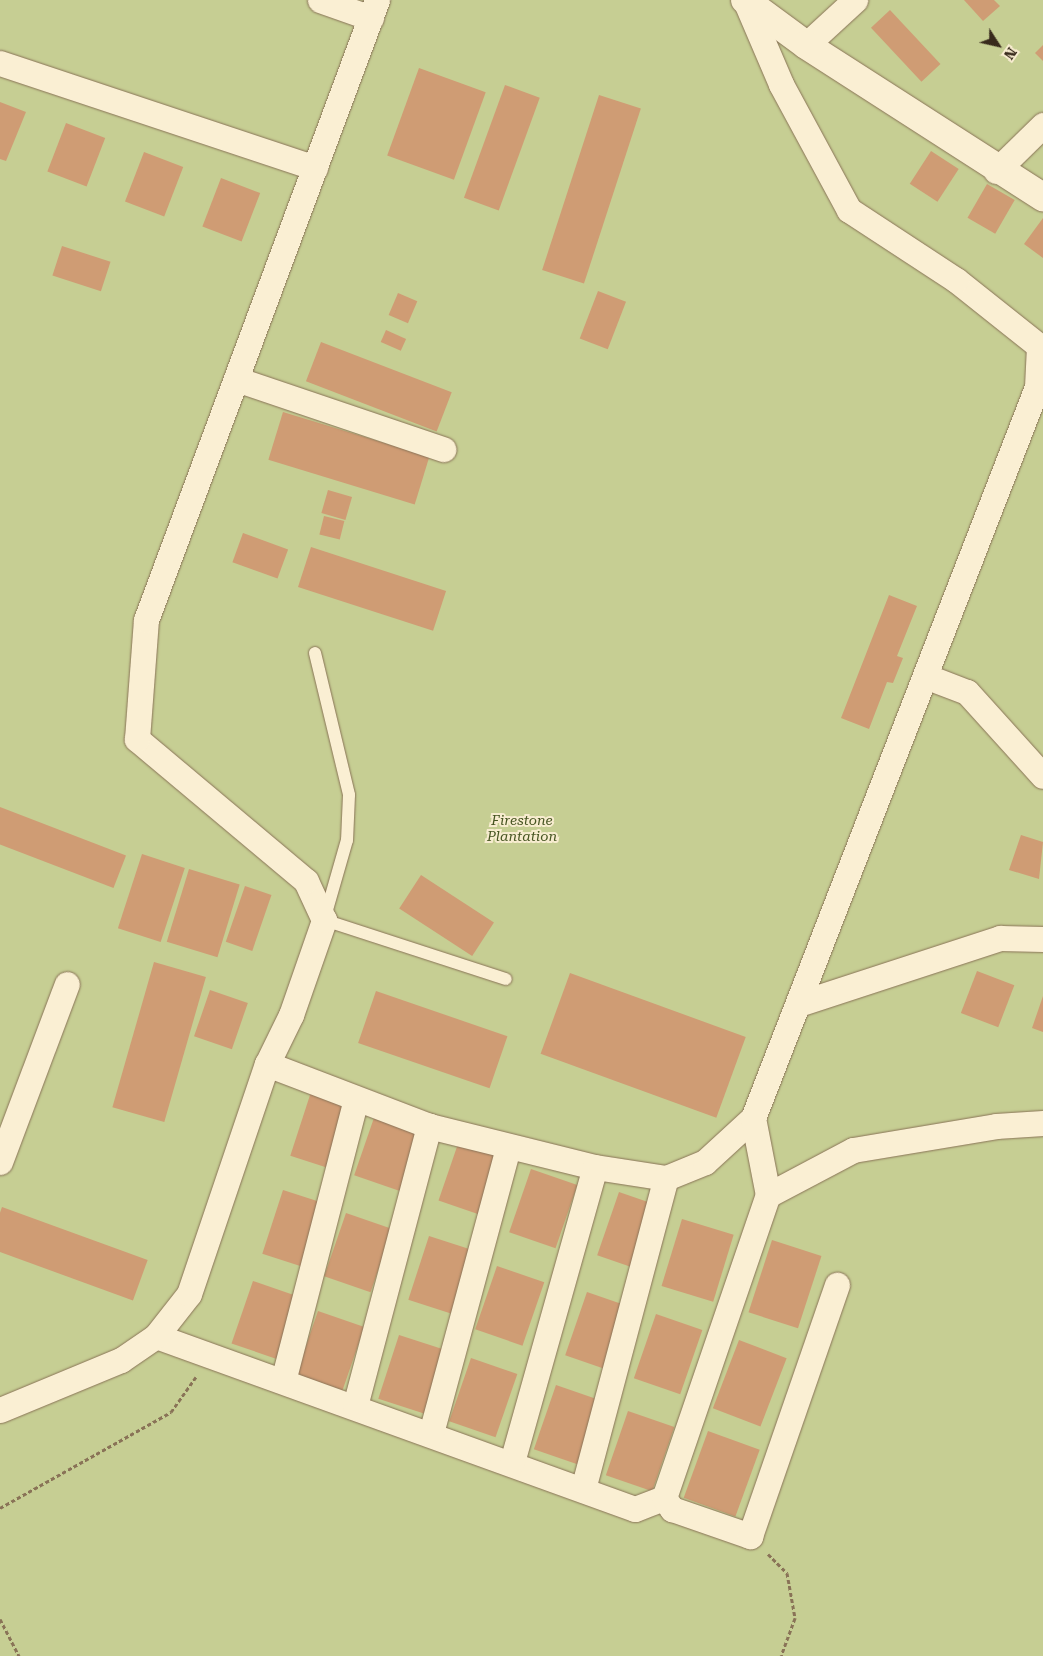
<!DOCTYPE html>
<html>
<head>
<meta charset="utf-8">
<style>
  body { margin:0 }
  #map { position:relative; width:1043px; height:1656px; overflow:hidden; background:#f0e2c0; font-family:"Roboto Serif",serif }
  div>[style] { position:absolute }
  .green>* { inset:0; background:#c6ce93; transform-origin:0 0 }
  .building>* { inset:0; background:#cf9c74; transform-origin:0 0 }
  .path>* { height:3px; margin-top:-1.5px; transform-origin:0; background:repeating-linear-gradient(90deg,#897357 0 4px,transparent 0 6.5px) }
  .roads { filter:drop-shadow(0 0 1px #897357) drop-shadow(0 0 1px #897357) }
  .lane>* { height:12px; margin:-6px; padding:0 6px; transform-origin:6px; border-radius:6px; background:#faefd3 }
  .street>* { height:25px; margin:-12.5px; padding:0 12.5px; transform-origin:12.5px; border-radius:12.5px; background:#faefd3 }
  .secondary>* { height:28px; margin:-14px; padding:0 14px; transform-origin:14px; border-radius:14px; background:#faefd3 }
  span { translate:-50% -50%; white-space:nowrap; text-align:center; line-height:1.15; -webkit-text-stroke:4px #f7eccf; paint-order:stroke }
  .park-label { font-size:14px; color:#475522; font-style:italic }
  .north { position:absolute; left:973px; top:20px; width:50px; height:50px; -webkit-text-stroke:4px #f7eccf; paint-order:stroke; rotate:125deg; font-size:14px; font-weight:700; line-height:20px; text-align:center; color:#382a1c }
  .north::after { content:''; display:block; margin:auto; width:18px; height:22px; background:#382a1c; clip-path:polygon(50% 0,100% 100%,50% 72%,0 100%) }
</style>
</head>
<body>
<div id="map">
  <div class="green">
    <i style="left:0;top:0;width:1043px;height:1656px"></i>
  </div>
  <div class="building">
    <i style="clip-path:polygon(964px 0,994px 0,1000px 6px,983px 21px)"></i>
    <i style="left:890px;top:10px;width:74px;height:26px;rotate:47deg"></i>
    <i style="clip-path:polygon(1043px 45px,1043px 61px,1035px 53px)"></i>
    <i style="left:419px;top:68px;width:71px;height:93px;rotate:20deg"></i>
    <i style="left:505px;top:85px;width:37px;height:120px;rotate:20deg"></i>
    <i style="left:599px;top:95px;width:44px;height:184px;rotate:18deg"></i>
    <i style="clip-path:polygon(0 102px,26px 112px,6px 161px,0 159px)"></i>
    <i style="left:66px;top:123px;width:42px;height:52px;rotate:21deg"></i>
    <i style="left:931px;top:151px;width:33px;height:39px;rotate:33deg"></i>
    <i style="left:144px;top:152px;width:42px;height:53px;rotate:21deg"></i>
    <i style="left:221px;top:178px;width:42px;height:52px;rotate:21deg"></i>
    <i style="left:987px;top:184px;width:32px;height:39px;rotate:30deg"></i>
    <i style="clip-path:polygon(1043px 218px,1043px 258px,1024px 244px)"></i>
    <i style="left:62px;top:246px;width:51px;height:31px;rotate:18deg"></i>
    <i style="left:598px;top:291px;width:30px;height:51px;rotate:21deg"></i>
    <i style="left:398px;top:293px;width:21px;height:24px;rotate:23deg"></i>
    <i style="left:386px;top:330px;width:22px;height:13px;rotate:24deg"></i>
    <i style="left:321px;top:342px;width:140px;height:42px;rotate:21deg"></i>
    <i style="left:283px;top:412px;width:153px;height:50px;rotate:17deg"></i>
    <i style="left:328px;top:490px;width:25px;height:24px;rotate:16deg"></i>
    <i style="left:324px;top:516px;width:21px;height:19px;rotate:14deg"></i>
    <i style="left:243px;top:533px;width:48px;height:31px;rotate:20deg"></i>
    <i style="left:311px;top:547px;width:142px;height:42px;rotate:18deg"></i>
    <i style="clip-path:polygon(889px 595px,917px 606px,897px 656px,903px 658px,893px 683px,887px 682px,869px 729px,841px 718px)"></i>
    <i style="left:0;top:807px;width:135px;height:35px;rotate:21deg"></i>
    <i style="clip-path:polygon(1021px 835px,1043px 842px,1039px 879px,1009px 870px)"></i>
    <i style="left:142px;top:854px;width:45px;height:78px;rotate:18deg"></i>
    <i style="left:189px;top:869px;width:53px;height:76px;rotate:17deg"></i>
    <i style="left:421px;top:875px;width:87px;height:40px;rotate:33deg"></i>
    <i style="left:245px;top:886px;width:28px;height:59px;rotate:19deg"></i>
    <i style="left:154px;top:962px;width:54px;height:151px;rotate:16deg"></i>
    <i style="left:977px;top:971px;width:40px;height:45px;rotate:21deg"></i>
    <i style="left:570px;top:973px;width:187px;height:86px;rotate:20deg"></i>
    <i style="left:210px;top:990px;width:40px;height:49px;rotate:19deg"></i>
    <i style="left:376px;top:991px;width:139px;height:55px;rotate:19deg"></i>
    <i style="clip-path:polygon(1043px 996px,1043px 1032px,1032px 1028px)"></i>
    <i style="left:311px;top:1092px;width:48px;height:67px;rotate:18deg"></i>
    <i style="left:376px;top:1112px;width:49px;height:67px;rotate:19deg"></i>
    <i style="left:460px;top:1138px;width:50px;height:66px;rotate:19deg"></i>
    <i style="left:531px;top:1169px;width:49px;height:67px;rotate:19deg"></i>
    <i style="left:283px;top:1190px;width:48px;height:67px;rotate:18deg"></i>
    <i style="left:619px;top:1192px;width:49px;height:67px;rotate:19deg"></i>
    <i style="left:2px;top:1207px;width:155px;height:43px;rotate:20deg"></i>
    <i style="left:346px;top:1213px;width:49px;height:67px;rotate:19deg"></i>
    <i style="left:682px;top:1219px;width:54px;height:70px;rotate:17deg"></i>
    <i style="left:429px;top:1236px;width:48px;height:67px;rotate:18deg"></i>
    <i style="left:772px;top:1240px;width:52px;height:76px;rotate:18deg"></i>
    <i style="left:497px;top:1266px;width:50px;height:67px;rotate:19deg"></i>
    <i style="left:253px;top:1281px;width:50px;height:66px;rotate:19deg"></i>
    <i style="left:587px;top:1292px;width:49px;height:67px;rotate:19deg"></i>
    <i style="left:318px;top:1311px;width:49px;height:67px;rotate:19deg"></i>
    <i style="left:656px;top:1314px;width:49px;height:68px;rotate:19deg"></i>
    <i style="left:399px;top:1335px;width:48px;height:67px;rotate:18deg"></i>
    <i style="left:739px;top:1340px;width:51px;height:73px;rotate:21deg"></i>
    <i style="left:471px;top:1358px;width:49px;height:67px;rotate:19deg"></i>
    <i style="left:556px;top:1385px;width:49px;height:68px;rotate:19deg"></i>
    <i style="left:628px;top:1411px;width:49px;height:68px;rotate:19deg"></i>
    <i style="left:708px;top:1431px;width:55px;height:71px;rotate:20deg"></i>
  </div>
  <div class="path">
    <i style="left:0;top:1508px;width:196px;rotate:-29.3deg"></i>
    <i style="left:171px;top:1412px;width:43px;rotate:-54.5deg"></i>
    <i style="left:768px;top:1554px;width:27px;rotate:45deg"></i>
    <i style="left:787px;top:1573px;width:46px;rotate:79.9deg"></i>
    <i style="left:795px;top:1618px;width:40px;rotate:110.2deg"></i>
    <i style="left:0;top:1619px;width:42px;rotate:62.8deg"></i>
  </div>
  <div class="roads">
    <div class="lane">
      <i style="left:315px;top:653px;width:146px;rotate:76.5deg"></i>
      <i style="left:349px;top:795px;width:45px;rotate:92.5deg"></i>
      <i style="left:347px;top:840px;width:83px;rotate:106deg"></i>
      <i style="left:324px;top:920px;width:191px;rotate:18deg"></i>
    </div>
    <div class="street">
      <i style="left:320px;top:0;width:54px;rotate:19.4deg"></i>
      <i style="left:806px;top:45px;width:67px;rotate:-42.6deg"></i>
      <i style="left:0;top:63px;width:332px;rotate:18.4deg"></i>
      <i style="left:996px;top:171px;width:66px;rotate:-44.4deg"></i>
      <i style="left:236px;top:379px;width:219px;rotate:18.7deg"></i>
      <i style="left:925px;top:676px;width:45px;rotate:20.9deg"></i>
      <i style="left:967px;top:692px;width:113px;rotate:47.9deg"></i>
      <i style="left:798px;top:1004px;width:213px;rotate:-18.1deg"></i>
      <i style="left:1000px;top:938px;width:43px;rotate:1.3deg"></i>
      <i style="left:267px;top:1064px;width:173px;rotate:20.9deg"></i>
      <i style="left:429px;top:1126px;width:171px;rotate:13.9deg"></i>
      <i style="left:595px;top:1167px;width:72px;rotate:8.8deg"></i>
      <i style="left:666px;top:1178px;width:42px;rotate:-22.3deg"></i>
      <i style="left:705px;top:1162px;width:65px;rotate:-42.5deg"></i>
      <i style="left:753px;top:1118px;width:784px;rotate:-68.77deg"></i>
      <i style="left:1037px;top:387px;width:41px;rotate:-87.2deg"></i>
      <i style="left:1039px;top:346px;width:106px;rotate:-141.5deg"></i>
      <i style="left:956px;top:280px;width:128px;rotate:-146.8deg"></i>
      <i style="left:849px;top:210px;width:143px;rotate:-118.4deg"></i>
      <i style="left:781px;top:84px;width:91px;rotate:-113.2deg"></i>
      <i style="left:0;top:1162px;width:190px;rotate:-69.4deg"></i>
      <i style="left:768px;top:1195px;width:96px;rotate:-27.9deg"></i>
      <i style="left:853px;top:1150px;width:145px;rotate:-9.5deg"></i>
      <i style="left:996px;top:1126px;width:47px;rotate:-3.7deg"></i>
      <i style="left:156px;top:1336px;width:509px;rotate:19.86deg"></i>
      <i style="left:635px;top:1509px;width:31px;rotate:-21deg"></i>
      <i style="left:664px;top:1498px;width:320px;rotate:-71.1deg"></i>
      <i style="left:768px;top:1195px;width:78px;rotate:-101deg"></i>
      <i style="left:283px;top:1381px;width:291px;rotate:-75.5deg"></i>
      <i style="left:355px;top:1406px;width:290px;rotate:-75.2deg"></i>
      <i style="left:0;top:1410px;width:131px;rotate:-22.5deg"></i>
      <i style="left:121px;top:1360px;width:42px;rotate:-34.4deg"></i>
      <i style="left:156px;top:1336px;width:53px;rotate:-51.8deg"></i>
      <i style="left:189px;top:1294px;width:243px;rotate:-71.3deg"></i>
      <i style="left:267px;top:1064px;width:55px;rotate:-63.9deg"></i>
      <i style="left:291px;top:1015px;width:101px;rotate:-70.8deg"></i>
      <i style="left:324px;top:920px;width:43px;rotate:-114.8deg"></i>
      <i style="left:306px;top:881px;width:221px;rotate:-140deg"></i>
      <i style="left:137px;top:739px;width:119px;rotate:-85.7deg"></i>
      <i style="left:146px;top:620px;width:662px;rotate:-69.57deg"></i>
      <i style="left:431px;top:1433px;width:296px;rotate:-74.9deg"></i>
      <i style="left:512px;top:1462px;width:306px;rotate:-74.3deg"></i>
      <i style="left:583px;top:1489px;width:322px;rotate:-75.1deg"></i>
      <i style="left:664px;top:1498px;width:14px;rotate:54deg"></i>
      <i style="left:672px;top:1509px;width:83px;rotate:19.1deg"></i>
      <i style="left:750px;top:1536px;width:266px;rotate:-70.9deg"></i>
    </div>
    <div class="secondary">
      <i style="left:745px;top:0;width:76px;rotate:36.4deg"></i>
      <i style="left:806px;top:45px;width:282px;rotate:32.7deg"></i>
    </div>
  </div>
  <div class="park-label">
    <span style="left:522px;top:828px">Firestone<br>Plantation</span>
  </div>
  <div class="north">N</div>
</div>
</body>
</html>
